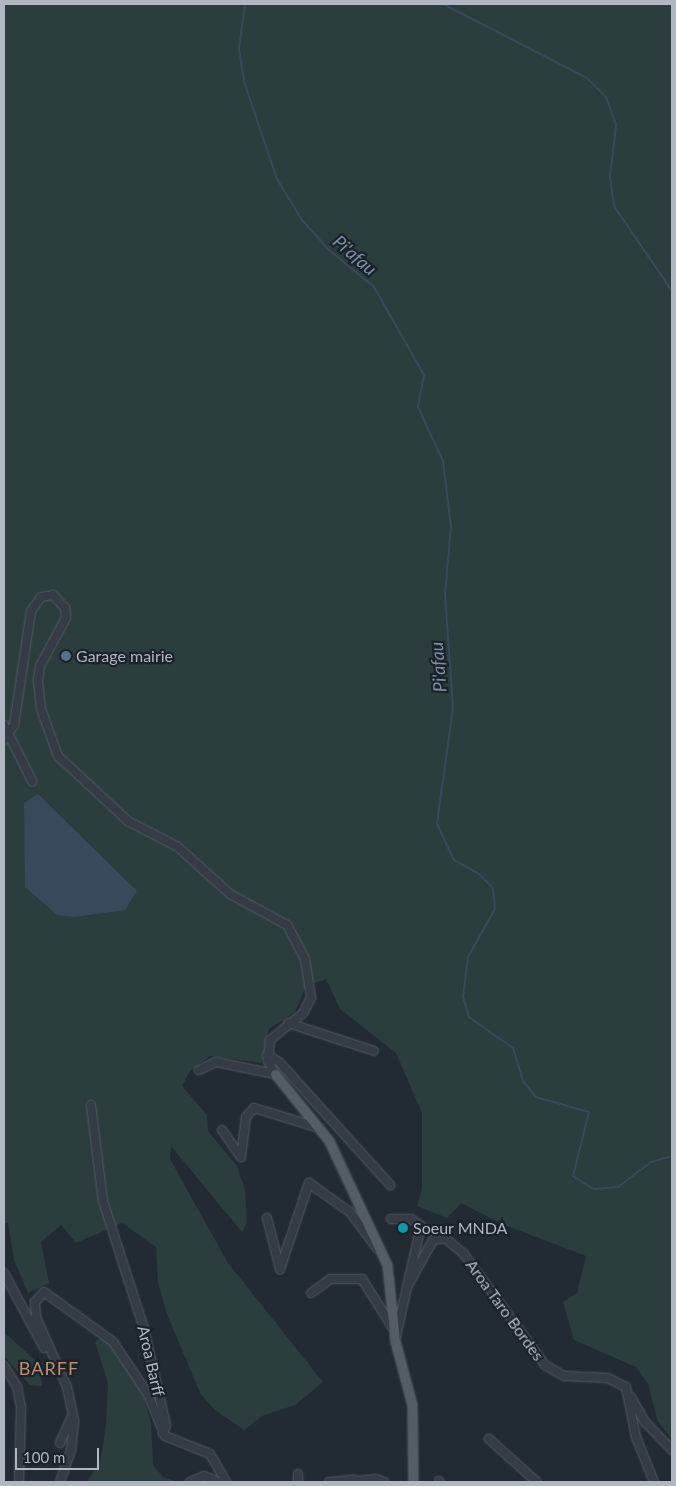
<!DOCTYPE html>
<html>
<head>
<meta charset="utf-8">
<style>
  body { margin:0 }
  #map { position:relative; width:676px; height:1486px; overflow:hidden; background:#222b34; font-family:Lato,sans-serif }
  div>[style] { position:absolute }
  .green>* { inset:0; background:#2b3d3c }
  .water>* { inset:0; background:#39495c }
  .stream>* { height:2px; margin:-1px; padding:0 1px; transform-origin:1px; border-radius:1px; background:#39495c }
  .roads { filter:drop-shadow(0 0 1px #535a63) drop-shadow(0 0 1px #535a63) }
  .minor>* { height:8px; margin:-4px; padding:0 4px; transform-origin:4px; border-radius:4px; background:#353c45 }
  .major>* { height:9px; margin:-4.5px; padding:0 4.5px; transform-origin:4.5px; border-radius:4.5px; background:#545c65 }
  .dots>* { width:14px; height:14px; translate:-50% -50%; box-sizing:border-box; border:2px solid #1b222a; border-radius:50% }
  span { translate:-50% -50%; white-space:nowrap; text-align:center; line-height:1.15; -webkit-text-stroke:4.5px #1b222a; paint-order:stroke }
  .poi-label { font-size:16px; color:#b0b7c2 }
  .left { translate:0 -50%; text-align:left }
  .street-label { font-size:16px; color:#b0b7c2 }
  .water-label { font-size:18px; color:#7c8fa7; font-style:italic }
  .neighbourhood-label { font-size:18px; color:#c58d67; letter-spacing:1px }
  .frame { position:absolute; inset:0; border:5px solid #b0b7c2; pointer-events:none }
  .scale { position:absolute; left:15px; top:1448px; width:84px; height:22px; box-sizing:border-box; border:2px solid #b0b7c2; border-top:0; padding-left:6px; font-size:15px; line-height:18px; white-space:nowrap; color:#b0b7c2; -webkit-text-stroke:4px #1b222a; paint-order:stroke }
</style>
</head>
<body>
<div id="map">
  <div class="green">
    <i style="clip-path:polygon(4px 4px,672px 4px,672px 1439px,658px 1422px,648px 1384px,636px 1367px,574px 1340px,563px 1302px,577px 1293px,586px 1256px,502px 1224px,461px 1203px,447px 1218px,417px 1206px,422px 1189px,422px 1113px,396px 1053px,340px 1009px,326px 979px,306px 986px,295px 1012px,269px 1029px,262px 1063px,210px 1056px,190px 1071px,182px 1086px,207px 1115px,208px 1131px,237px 1166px,245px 1190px,247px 1223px,242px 1232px,171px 1146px,170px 1159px,228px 1263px,323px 1382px,295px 1405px,262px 1416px,244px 1430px,215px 1410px,200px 1393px,167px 1314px,158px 1283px,156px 1247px,122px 1223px,76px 1243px,61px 1225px,41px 1242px,49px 1283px,28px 1293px,14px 1260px,8px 1223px,4px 1223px)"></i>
    <i style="clip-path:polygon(4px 1332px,39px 1364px,42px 1386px,30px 1385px,4px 1356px)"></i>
    <i style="clip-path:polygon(100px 1338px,110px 1341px,120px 1354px,143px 1394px,151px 1423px,153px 1465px,163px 1477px,178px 1482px,87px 1482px,101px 1458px,106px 1424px,108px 1383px,95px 1342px)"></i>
  </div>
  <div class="water">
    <i style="clip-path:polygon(38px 794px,137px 891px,125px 910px,75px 917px,57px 915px,25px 887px,24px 803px)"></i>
  </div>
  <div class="stream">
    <i style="left:245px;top:4px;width:45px;rotate:97.6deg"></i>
    <i style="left:239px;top:49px;width:32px;rotate:81deg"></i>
    <i style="left:244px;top:81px;width:103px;rotate:71.4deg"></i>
    <i style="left:277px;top:179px;width:48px;rotate:58.6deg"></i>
    <i style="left:302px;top:220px;width:39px;rotate:48deg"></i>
    <i style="left:328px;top:249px;width:60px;rotate:39.6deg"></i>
    <i style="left:374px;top:287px;width:101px;rotate:60.4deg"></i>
    <i style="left:424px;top:375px;width:33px;rotate:101deg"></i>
    <i style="left:418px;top:407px;width:60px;rotate:65.2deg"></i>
    <i style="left:443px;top:461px;width:65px;rotate:83deg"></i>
    <i style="left:451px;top:526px;width:68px;rotate:95deg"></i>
    <i style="left:445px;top:594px;width:114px;rotate:86deg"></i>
    <i style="left:453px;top:708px;width:117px;rotate:97.9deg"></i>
    <i style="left:437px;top:824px;width:40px;rotate:65deg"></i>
    <i style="left:454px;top:860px;width:29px;rotate:29deg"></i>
    <i style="left:479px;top:874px;width:20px;rotate:45deg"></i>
    <i style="left:493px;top:888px;width:21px;rotate:85deg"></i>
    <i style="left:495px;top:909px;width:55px;rotate:119.4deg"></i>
    <i style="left:468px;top:957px;width:40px;rotate:97.1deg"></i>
    <i style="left:463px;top:997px;width:21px;rotate:73deg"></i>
    <i style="left:469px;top:1017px;width:54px;rotate:35.2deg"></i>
    <i style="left:513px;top:1048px;width:34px;rotate:73deg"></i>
    <i style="left:523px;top:1081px;width:21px;rotate:51deg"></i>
    <i style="left:536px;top:1097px;width:55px;rotate:15.8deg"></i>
    <i style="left:589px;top:1112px;width:66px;rotate:104deg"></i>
    <i style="left:573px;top:1176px;width:25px;rotate:32deg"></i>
    <i style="left:594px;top:1189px;width:24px;rotate:-5deg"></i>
    <i style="left:618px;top:1187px;width:41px;rotate:-37.1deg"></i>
    <i style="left:651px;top:1162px;width:22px;rotate:-16deg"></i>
    <i style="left:443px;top:4px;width:162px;rotate:27.2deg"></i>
    <i style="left:587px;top:78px;width:27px;rotate:45deg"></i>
    <i style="left:606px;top:97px;width:30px;rotate:70deg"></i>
    <i style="left:616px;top:125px;width:52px;rotate:96.6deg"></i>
    <i style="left:610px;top:177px;width:29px;rotate:82deg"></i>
    <i style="left:614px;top:206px;width:103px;rotate:55.7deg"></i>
  </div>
  <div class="roads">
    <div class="minor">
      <i style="left:4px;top:725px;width:63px;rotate:63.4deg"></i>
      <i style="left:4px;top:740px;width:18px;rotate:-56deg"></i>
      <i style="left:14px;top:725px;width:115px;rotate:-81.5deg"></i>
      <i style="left:31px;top:611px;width:17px;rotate:-54deg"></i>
      <i style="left:41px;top:597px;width:12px;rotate:-9deg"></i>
      <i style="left:53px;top:595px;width:18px;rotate:47deg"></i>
      <i style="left:65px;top:608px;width:10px;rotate:84deg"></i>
      <i style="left:66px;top:618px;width:55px;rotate:118.4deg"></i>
      <i style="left:40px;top:666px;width:15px;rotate:98deg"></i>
      <i style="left:38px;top:681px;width:28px;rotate:84deg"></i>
      <i style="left:41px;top:709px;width:50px;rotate:70.1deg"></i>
      <i style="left:58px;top:756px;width:96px;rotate:42.9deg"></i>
      <i style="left:128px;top:821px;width:56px;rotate:27.5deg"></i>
      <i style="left:178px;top:847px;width:70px;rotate:42.1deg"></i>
      <i style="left:230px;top:894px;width:65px;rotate:28.5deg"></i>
      <i style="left:287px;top:925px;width:38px;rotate:62deg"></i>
      <i style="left:305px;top:959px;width:39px;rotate:81deg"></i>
      <i style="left:311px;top:998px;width:17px;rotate:118deg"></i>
      <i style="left:303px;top:1013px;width:43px;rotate:140.7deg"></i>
      <i style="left:270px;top:1040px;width:21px;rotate:95deg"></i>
      <i style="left:268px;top:1061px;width:15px;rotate:62deg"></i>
      <i style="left:275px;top:1074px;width:60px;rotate:-168.5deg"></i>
      <i style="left:216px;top:1062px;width:19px;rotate:155deg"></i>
      <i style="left:288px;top:1023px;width:90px;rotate:18deg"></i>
      <i style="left:267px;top:1055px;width:14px;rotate:30deg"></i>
      <i style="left:279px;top:1062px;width:166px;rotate:47.9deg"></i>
      <i style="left:91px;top:1105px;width:97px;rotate:82.9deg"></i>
      <i style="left:103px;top:1201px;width:134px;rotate:72.2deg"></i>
      <i style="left:144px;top:1329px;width:98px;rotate:77.1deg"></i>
      <i style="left:166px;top:1425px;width:9px;rotate:111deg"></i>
      <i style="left:222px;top:1130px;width:33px;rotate:55deg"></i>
      <i style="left:241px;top:1157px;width:40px;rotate:-82.9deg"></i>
      <i style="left:246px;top:1117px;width:12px;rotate:-48deg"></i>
      <i style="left:254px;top:1108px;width:69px;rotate:16.9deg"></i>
      <i style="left:267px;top:1218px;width:53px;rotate:75.7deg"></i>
      <i style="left:280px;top:1269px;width:91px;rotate:-71.4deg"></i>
      <i style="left:309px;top:1183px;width:50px;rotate:35.3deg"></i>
      <i style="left:350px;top:1212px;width:45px;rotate:53.1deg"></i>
      <i style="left:391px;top:1219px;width:20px"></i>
      <i style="left:411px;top:1219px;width:12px;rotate:35deg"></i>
      <i style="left:421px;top:1226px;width:63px;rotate:102.9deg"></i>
      <i style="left:4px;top:1273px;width:85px;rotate:61.9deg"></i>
      <i style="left:311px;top:1293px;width:24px;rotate:-36deg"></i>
      <i style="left:330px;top:1279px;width:32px"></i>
      <i style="left:362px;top:1279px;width:58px;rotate:57.7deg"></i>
      <i style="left:395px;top:1341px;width:55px;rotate:-77.5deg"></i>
      <i style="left:407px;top:1287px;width:54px;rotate:-61deg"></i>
      <i style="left:433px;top:1240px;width:12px;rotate:-9deg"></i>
      <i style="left:445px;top:1238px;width:25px;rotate:40deg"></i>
      <i style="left:464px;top:1254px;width:137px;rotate:53.9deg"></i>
      <i style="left:545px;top:1365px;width:22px;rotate:30deg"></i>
      <i style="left:564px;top:1376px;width:44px;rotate:2.6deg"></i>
      <i style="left:608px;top:1378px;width:20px;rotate:27deg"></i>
      <i style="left:626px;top:1387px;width:51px;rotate:78.7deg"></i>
      <i style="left:636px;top:1437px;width:48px;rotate:68.2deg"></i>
      <i style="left:4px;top:1366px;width:25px;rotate:58deg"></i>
      <i style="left:17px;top:1387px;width:20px;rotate:79deg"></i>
      <i style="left:21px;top:1407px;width:75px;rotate:91.5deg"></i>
      <i style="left:631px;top:1397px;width:29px;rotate:61deg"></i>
      <i style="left:645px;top:1422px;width:39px;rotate:46deg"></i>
      <i style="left:489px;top:1439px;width:64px;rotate:41.9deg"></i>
      <i style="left:60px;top:1443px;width:30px;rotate:-66deg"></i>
      <i style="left:60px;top:1482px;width:34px;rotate:-71deg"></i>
      <i style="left:71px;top:1450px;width:30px;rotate:-84deg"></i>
      <i style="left:74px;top:1420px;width:34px;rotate:-102deg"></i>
      <i style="left:67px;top:1387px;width:77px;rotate:-113.9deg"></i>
      <i style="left:36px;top:1317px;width:15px;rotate:-94deg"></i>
      <i style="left:35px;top:1302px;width:13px;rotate:-48deg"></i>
      <i style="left:44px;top:1292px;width:85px;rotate:35.9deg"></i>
      <i style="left:113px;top:1342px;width:63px;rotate:56.1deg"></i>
      <i style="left:148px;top:1394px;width:45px;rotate:68deg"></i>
      <i style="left:165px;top:1436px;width:48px;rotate:21.8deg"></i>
      <i style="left:210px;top:1454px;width:32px;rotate:60deg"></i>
      <i style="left:190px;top:1482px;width:15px;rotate:-23deg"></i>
      <i style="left:204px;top:1476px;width:15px;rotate:23deg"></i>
      <i style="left:298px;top:1482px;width:8px;rotate:-90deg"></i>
      <i style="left:329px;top:1482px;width:25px;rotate:-5deg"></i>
      <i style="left:351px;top:1482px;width:25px;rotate:-7deg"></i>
      <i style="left:376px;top:1479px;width:9px;rotate:21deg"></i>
      <i style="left:439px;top:1482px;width:1px;rotate:-90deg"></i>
    </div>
    <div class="major">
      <i style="left:275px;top:1074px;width:86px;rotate:51.1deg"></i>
      <i style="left:329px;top:1141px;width:137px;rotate:64.9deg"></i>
      <i style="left:387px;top:1265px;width:76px;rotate:84deg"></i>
      <i style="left:395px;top:1341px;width:66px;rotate:75.1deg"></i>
      <i style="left:412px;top:1405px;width:77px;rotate:89.3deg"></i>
    </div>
  </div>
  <div class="dots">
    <i style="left:66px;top:656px;background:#5c6f8a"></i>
    <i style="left:403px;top:1228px;background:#0f9aa8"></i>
  </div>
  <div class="poi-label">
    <span class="left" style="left:76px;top:656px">Garage mairie</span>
    <span class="left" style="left:413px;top:1228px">Soeur MNDA</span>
  </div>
  <div class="street-label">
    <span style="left:505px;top:1310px;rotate:54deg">Aroa Taro Bordes</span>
    <span style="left:151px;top:1361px;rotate:77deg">Aroa Barff</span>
  </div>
  <div class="water-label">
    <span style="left:355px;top:255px;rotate:41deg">Pi'afau</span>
    <span style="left:438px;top:667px;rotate:-94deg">Pi'afau</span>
  </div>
  <div class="neighbourhood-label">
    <span style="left:49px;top:1368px">BARFF</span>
  </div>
  <div class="frame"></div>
  <div class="scale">100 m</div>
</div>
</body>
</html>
